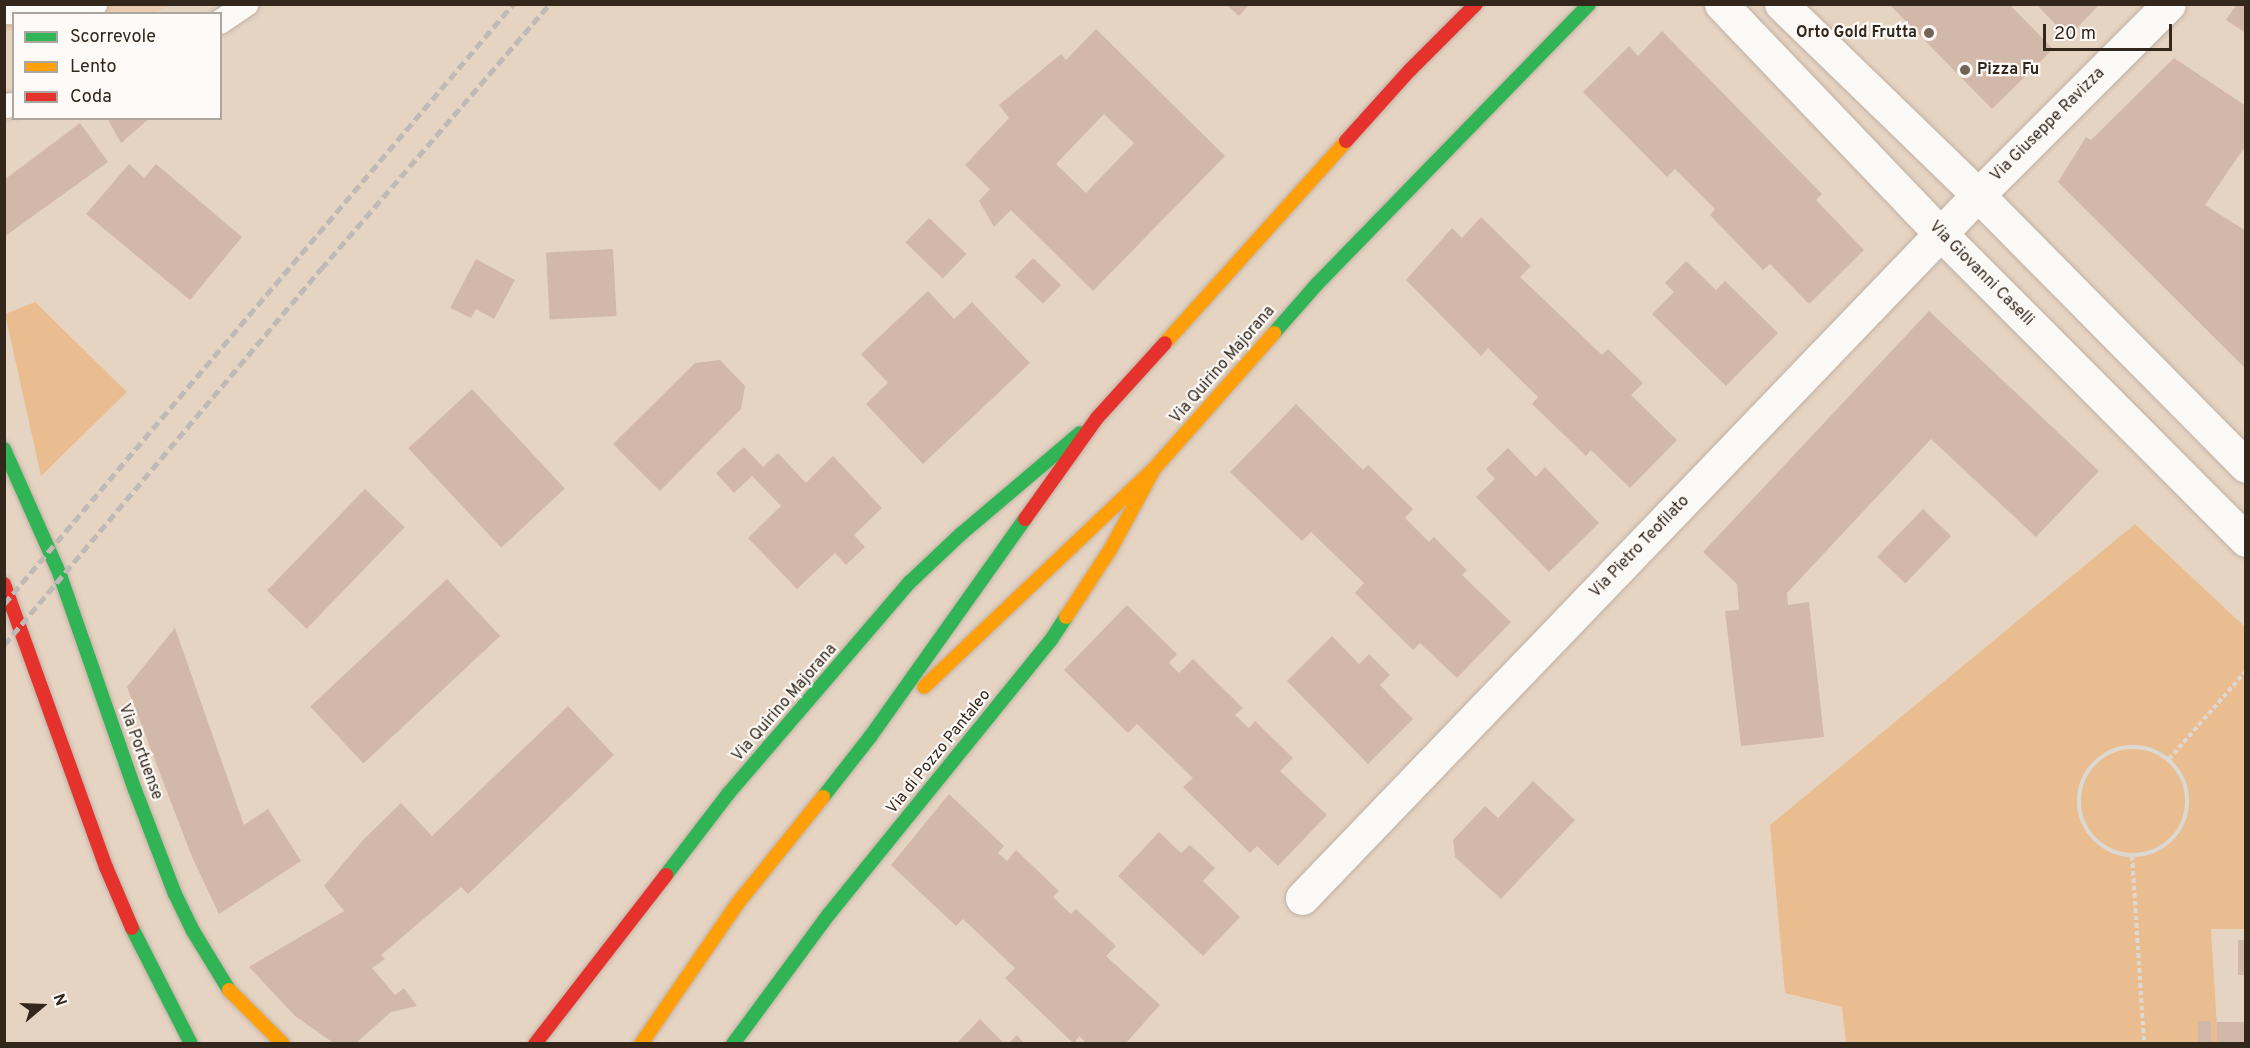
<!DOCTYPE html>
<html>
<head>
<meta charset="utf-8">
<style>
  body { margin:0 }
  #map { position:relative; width:2250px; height:1048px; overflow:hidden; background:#e6d4c3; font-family:Overpass,sans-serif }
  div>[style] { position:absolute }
  .built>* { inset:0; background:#e9ccb1 }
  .green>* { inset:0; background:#eabd90 }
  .building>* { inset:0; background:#d2b8a8; transform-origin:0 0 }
  .path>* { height:4px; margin-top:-2px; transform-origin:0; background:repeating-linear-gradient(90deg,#ded8d2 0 4.5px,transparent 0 7.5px) }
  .path>.ring { margin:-2px; padding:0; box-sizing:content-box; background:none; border:4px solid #ded8d2; border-radius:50% }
  .roads { filter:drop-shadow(0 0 2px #c0b1a4) drop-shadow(0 0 2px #c0b1a4) }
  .lane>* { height:24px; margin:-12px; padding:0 12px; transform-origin:12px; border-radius:12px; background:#fbf9f6 }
  .street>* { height:33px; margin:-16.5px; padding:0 16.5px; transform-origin:16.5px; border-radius:16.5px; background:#fbf9f6 }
  .fast>* { height:14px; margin:-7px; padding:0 7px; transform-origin:7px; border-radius:7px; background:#30b455 }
  .slow>* { height:14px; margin:-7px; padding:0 7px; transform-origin:7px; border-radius:7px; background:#ff9f0a }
  .jam>* { height:14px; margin:-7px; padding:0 7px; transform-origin:7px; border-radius:7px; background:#e5322d }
  .rail>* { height:4.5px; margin-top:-2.25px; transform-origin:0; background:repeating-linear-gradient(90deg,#c0bab6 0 9px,transparent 0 13.5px) }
  .dots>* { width:16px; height:16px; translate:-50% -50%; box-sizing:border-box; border:3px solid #fdfaf7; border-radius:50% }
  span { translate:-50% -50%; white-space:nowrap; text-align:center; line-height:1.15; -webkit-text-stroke:4.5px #fdfaf7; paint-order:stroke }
  .poi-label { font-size:16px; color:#33271c; font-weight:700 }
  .right { translate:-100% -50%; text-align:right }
  .left { translate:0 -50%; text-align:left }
  .street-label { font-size:16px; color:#33271c }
  .frame { position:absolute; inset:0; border:6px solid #33271c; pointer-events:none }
  .legend { position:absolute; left:12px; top:12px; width:210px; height:108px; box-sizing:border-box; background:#fdfaf7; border:2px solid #aca69f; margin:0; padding:8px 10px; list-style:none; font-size:18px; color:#33271c }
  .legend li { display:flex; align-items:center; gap:12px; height:30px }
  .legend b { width:30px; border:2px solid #aca69f }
  .north { position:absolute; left:12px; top:976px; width:60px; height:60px; -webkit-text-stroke:4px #fdfaf7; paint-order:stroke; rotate:71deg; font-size:16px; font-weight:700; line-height:24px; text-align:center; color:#33271c }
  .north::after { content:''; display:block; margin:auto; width:21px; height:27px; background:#33271c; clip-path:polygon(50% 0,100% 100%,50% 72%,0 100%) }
  .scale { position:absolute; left:2043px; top:24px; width:129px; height:27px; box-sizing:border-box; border:3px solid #33271c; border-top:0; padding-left:8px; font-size:18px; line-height:21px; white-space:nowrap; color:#33271c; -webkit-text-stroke:4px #fdfaf7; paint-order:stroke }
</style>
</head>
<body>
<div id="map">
  <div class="built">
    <i style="clip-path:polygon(4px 5px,171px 5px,153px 13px,14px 14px,13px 31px,5px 31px)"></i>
  </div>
  <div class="green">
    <i style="clip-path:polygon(35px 302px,127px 392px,41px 476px,5px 314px)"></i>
    <i style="clip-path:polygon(2135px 524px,2245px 627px,2245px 929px,2211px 929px,2218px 1043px,1846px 1043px,1842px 1007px,1785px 993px,1770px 825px)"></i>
  </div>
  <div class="building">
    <i style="clip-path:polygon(1226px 4px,1250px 4px,1239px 16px)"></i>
    <i style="clip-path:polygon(1889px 4px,2009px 4px,2053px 49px,1992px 109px)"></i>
    <i style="clip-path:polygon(2036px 4px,2100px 4px,2071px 34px,2061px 24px,2058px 27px)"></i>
    <i style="clip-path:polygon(2237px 4px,2246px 4px,2246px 33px,2226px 20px)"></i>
    <i style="clip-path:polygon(evenodd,1096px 29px,1225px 156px,1093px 291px,1011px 210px,994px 227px,979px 201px,990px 189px,965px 165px,1009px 118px,999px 105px,1061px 54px,1066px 60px,1096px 29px,1104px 114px,1134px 143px,1086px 193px,1056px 164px,1104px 114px)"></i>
    <i style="clip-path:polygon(1662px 31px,1822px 194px,1816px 200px,1864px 250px,1809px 304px,1770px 264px,1763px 270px,1710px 215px,1715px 209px,1675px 169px,1667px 177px,1583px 92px,1629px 46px,1638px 56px)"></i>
    <i style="clip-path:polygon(2174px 58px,2246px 106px,2246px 145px,2205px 205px,2246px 231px,2246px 369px,2058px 182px,2086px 137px,2091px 140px)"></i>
    <i style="clip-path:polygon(107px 118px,150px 118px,121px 143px)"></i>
    <i style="clip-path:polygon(80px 123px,108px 162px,4px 237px,4px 180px)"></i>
    <i style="clip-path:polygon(129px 164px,144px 178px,156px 164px,242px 237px,190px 300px,86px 214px)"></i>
    <i style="clip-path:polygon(1481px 217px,1531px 266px,1520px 277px,1602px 355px,1608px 349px,1643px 383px,1631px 395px,1677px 440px,1630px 488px,1591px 450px,1586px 456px,1532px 404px,1538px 397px,1488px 348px,1481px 356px,1406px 280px,1452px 228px,1462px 238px)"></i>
    <i style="left:929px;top:218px;width:52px;height:34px;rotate:44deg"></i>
    <i style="left:613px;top:249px;width:67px;height:67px;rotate:87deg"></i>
    <i style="left:1033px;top:258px;width:39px;height:26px;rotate:44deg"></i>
    <i style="clip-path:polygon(476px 259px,515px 280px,494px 319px,476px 309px,471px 318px,450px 308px)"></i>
    <i style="clip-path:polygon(1686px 261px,1716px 290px,1725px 281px,1778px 333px,1726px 386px,1652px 314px,1674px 292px,1665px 283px)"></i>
    <i style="clip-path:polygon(928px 291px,954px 319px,972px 302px,1030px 363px,923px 464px,866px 404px,888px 383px,861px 354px)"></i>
    <i style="clip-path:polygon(1929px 311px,2099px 471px,2036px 537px,1931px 439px,1787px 593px,1788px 605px,1809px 602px,1824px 737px,1741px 746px,1725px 611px,1739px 610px,1737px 584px,1703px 552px)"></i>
    <i style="clip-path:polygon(720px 360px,745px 386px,741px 409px,660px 491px,613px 444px,695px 363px)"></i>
    <i style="left:472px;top:389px;width:136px;height:87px;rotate:47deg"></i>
    <i style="clip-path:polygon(1296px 404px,1363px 470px,1368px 465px,1413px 509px,1405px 518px,1429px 542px,1434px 537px,1467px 570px,1462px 575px,1511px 622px,1457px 678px,1420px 643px,1413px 650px,1355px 593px,1364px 583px,1311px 532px,1302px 541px,1230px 472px)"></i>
    <i style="clip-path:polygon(744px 447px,763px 467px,778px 453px,806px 483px,833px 456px,882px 508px,854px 535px,865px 547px,846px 565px,835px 553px,797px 589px,748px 538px,781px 506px,752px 476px,734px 493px,716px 473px)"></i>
    <i style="clip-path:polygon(1508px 448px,1536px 477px,1545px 467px,1599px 523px,1549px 572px,1476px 497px,1495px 479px,1486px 469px)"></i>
    <i style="left:365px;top:489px;width:55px;height:141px;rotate:44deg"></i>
    <i style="left:1923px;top:509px;width:39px;height:66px;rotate:44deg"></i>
    <i style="left:447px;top:579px;width:78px;height:187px;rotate:47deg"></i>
    <i style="clip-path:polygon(1127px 605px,1177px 654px,1169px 663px,1179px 673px,1193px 659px,1243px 708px,1235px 715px,1249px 728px,1255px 721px,1293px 758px,1280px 771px,1327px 815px,1278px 866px,1257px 846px,1250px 853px,1183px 787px,1193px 778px,1137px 724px,1128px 733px,1064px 670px)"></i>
    <i style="clip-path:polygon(175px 628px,244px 825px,268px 809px,301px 861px,219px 914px,192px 857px,127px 687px)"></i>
    <i style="clip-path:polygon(1332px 636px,1359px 664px,1369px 654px,1390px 675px,1380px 685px,1413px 719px,1368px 764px,1287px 681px)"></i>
    <i style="clip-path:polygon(568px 706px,614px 755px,468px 894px,461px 887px,381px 955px,385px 959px,372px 968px,395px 995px,404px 988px,417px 1006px,391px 1012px,355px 1044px,335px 1044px,295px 1016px,249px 967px,344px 911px,324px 886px,363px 840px,401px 803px,432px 836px)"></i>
    <i style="clip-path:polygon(1533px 781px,1575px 820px,1501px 899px,1455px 857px,1453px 840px,1485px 806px,1498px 818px)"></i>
    <i style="clip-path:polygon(949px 794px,1004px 846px,998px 853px,1007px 861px,1016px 850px,1059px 891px,1053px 897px,1071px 914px,1076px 909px,1116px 946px,1106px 956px,1160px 1005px,1125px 1044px,1087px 1044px,1079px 1036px,1074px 1044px,1005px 978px,1015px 968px,963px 919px,956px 926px,891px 865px)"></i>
    <i style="clip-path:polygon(1159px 832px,1181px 853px,1190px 845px,1215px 868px,1203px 881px,1240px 917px,1203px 956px,1118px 876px)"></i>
    <i style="left:2238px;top:940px;width:8px;height:35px"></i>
    <i style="clip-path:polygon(980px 1019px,1005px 1044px,956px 1044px)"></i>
    <i style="left:2198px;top:1021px;width:13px;height:23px"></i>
    <i style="left:2217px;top:1022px;width:28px;height:21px"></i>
    <i style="clip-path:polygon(1017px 1035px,1025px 1044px,1008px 1044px)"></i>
  </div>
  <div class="path">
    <i class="ring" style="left:2079px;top:747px;width:104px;height:104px"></i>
    <i style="left:2169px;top:759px;width:117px;rotate:-48.8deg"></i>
    <i style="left:2132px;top:856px;width:188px;rotate:86.3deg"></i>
  </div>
  <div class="roads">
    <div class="lane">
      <i style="left:4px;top:12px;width:37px;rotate:2deg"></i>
      <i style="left:41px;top:13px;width:55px;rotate:-9.5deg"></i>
      <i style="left:220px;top:22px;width:32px;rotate:-34deg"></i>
      <i style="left:4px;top:106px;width:10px;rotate:-6deg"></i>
    </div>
    <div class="street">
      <i style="left:1721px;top:4px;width:318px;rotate:46.3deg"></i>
      <i style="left:1941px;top:234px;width:432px;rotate:45.1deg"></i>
      <i style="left:1781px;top:4px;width:274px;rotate:44.1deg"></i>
      <i style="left:1978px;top:195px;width:381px;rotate:45.3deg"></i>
      <i style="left:1302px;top:898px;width:961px;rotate:-46.14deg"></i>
      <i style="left:1968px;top:205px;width:284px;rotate:-45deg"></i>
    </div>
    <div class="fast">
      <i style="left:1274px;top:333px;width:65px;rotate:-48.7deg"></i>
      <i style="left:1317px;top:284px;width:390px;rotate:-45.8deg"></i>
      <i style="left:4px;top:449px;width:138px;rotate:66deg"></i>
      <i style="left:60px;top:575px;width:228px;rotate:70.8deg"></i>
      <i style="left:135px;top:790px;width:111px;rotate:69deg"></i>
      <i style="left:175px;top:894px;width:41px;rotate:64.1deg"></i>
      <i style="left:193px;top:931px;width:69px;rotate:58.6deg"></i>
      <i style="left:823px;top:797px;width:76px;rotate:-51.9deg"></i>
      <i style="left:870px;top:737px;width:267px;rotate:-54.6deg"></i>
      <i style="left:666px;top:875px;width:102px;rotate:-52.6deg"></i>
      <i style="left:728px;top:794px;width:279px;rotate:-49.4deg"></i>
      <i style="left:910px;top:582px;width:70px;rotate:-43.3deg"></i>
      <i style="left:961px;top:534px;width:156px;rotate:-40.3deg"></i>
      <i style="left:132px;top:928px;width:130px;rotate:63deg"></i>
      <i style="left:733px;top:1044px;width:162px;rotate:-53.6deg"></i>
      <i style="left:829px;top:914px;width:353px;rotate:-51deg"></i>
      <i style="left:1051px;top:640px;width:27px;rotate:-57deg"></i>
    </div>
    <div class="slow">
      <i style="left:1165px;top:343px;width:271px;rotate:-48.1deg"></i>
      <i style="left:1066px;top:617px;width:80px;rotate:-56.7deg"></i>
      <i style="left:1110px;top:550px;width:88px;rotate:-61.4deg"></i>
      <i style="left:924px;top:687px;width:315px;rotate:-43.5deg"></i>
      <i style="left:1153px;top:470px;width:183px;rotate:-48.5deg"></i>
      <i style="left:229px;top:990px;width:76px;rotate:45deg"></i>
      <i style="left:641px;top:1044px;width:171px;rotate:-55.5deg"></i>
      <i style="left:738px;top:903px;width:136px;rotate:-51.3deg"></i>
    </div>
    <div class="jam">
      <i style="left:1346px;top:141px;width:96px;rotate:-48deg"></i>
      <i style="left:1410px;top:70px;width:93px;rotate:-45deg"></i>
      <i style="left:1025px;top:519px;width:124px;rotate:-54.5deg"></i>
      <i style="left:1097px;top:418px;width:101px;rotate:-47.8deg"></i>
      <i style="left:4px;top:584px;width:301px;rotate:70.2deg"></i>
      <i style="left:106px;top:867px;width:66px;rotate:66.9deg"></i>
      <i style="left:535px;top:1044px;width:214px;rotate:-52.2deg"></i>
    </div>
  </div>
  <div class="rail">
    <i style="left:4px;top:604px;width:787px;rotate:-49.69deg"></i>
    <i style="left:4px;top:645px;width:492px;rotate:-49.9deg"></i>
    <i style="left:321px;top:269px;width:350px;rotate:-49.2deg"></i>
  </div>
  <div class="dots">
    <i style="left:1929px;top:33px;background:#726456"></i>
    <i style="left:1965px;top:70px;background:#726456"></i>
  </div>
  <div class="poi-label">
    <span class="right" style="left:1917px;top:33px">Orto Gold Frutta</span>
    <span class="left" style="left:1977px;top:70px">Pizza Fu</span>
  </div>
  <div class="street-label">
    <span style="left:2048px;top:125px;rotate:-45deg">Via Giuseppe Ravizza</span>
    <span style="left:1981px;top:274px;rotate:45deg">Via Giovanni Caselli</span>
    <span style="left:1223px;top:365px;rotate:-49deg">Via Quirino Majorana</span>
    <span style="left:1640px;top:547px;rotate:-46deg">Via Pietro Teofilato</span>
    <span style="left:785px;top:703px;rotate:-49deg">Via Quirino Majorana</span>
    <span style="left:140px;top:752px;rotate:70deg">Via Portuense</span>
    <span style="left:939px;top:752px;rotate:-51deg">Via di Pozzo Pantaleo</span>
  </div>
  <div class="frame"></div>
  <ul class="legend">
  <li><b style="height:8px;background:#30b455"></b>Scorrevole</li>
  <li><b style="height:8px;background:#ff9f0a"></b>Lento</li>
  <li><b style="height:8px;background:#e5322d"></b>Coda</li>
  </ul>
  <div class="north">N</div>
  <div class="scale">20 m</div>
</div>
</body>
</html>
